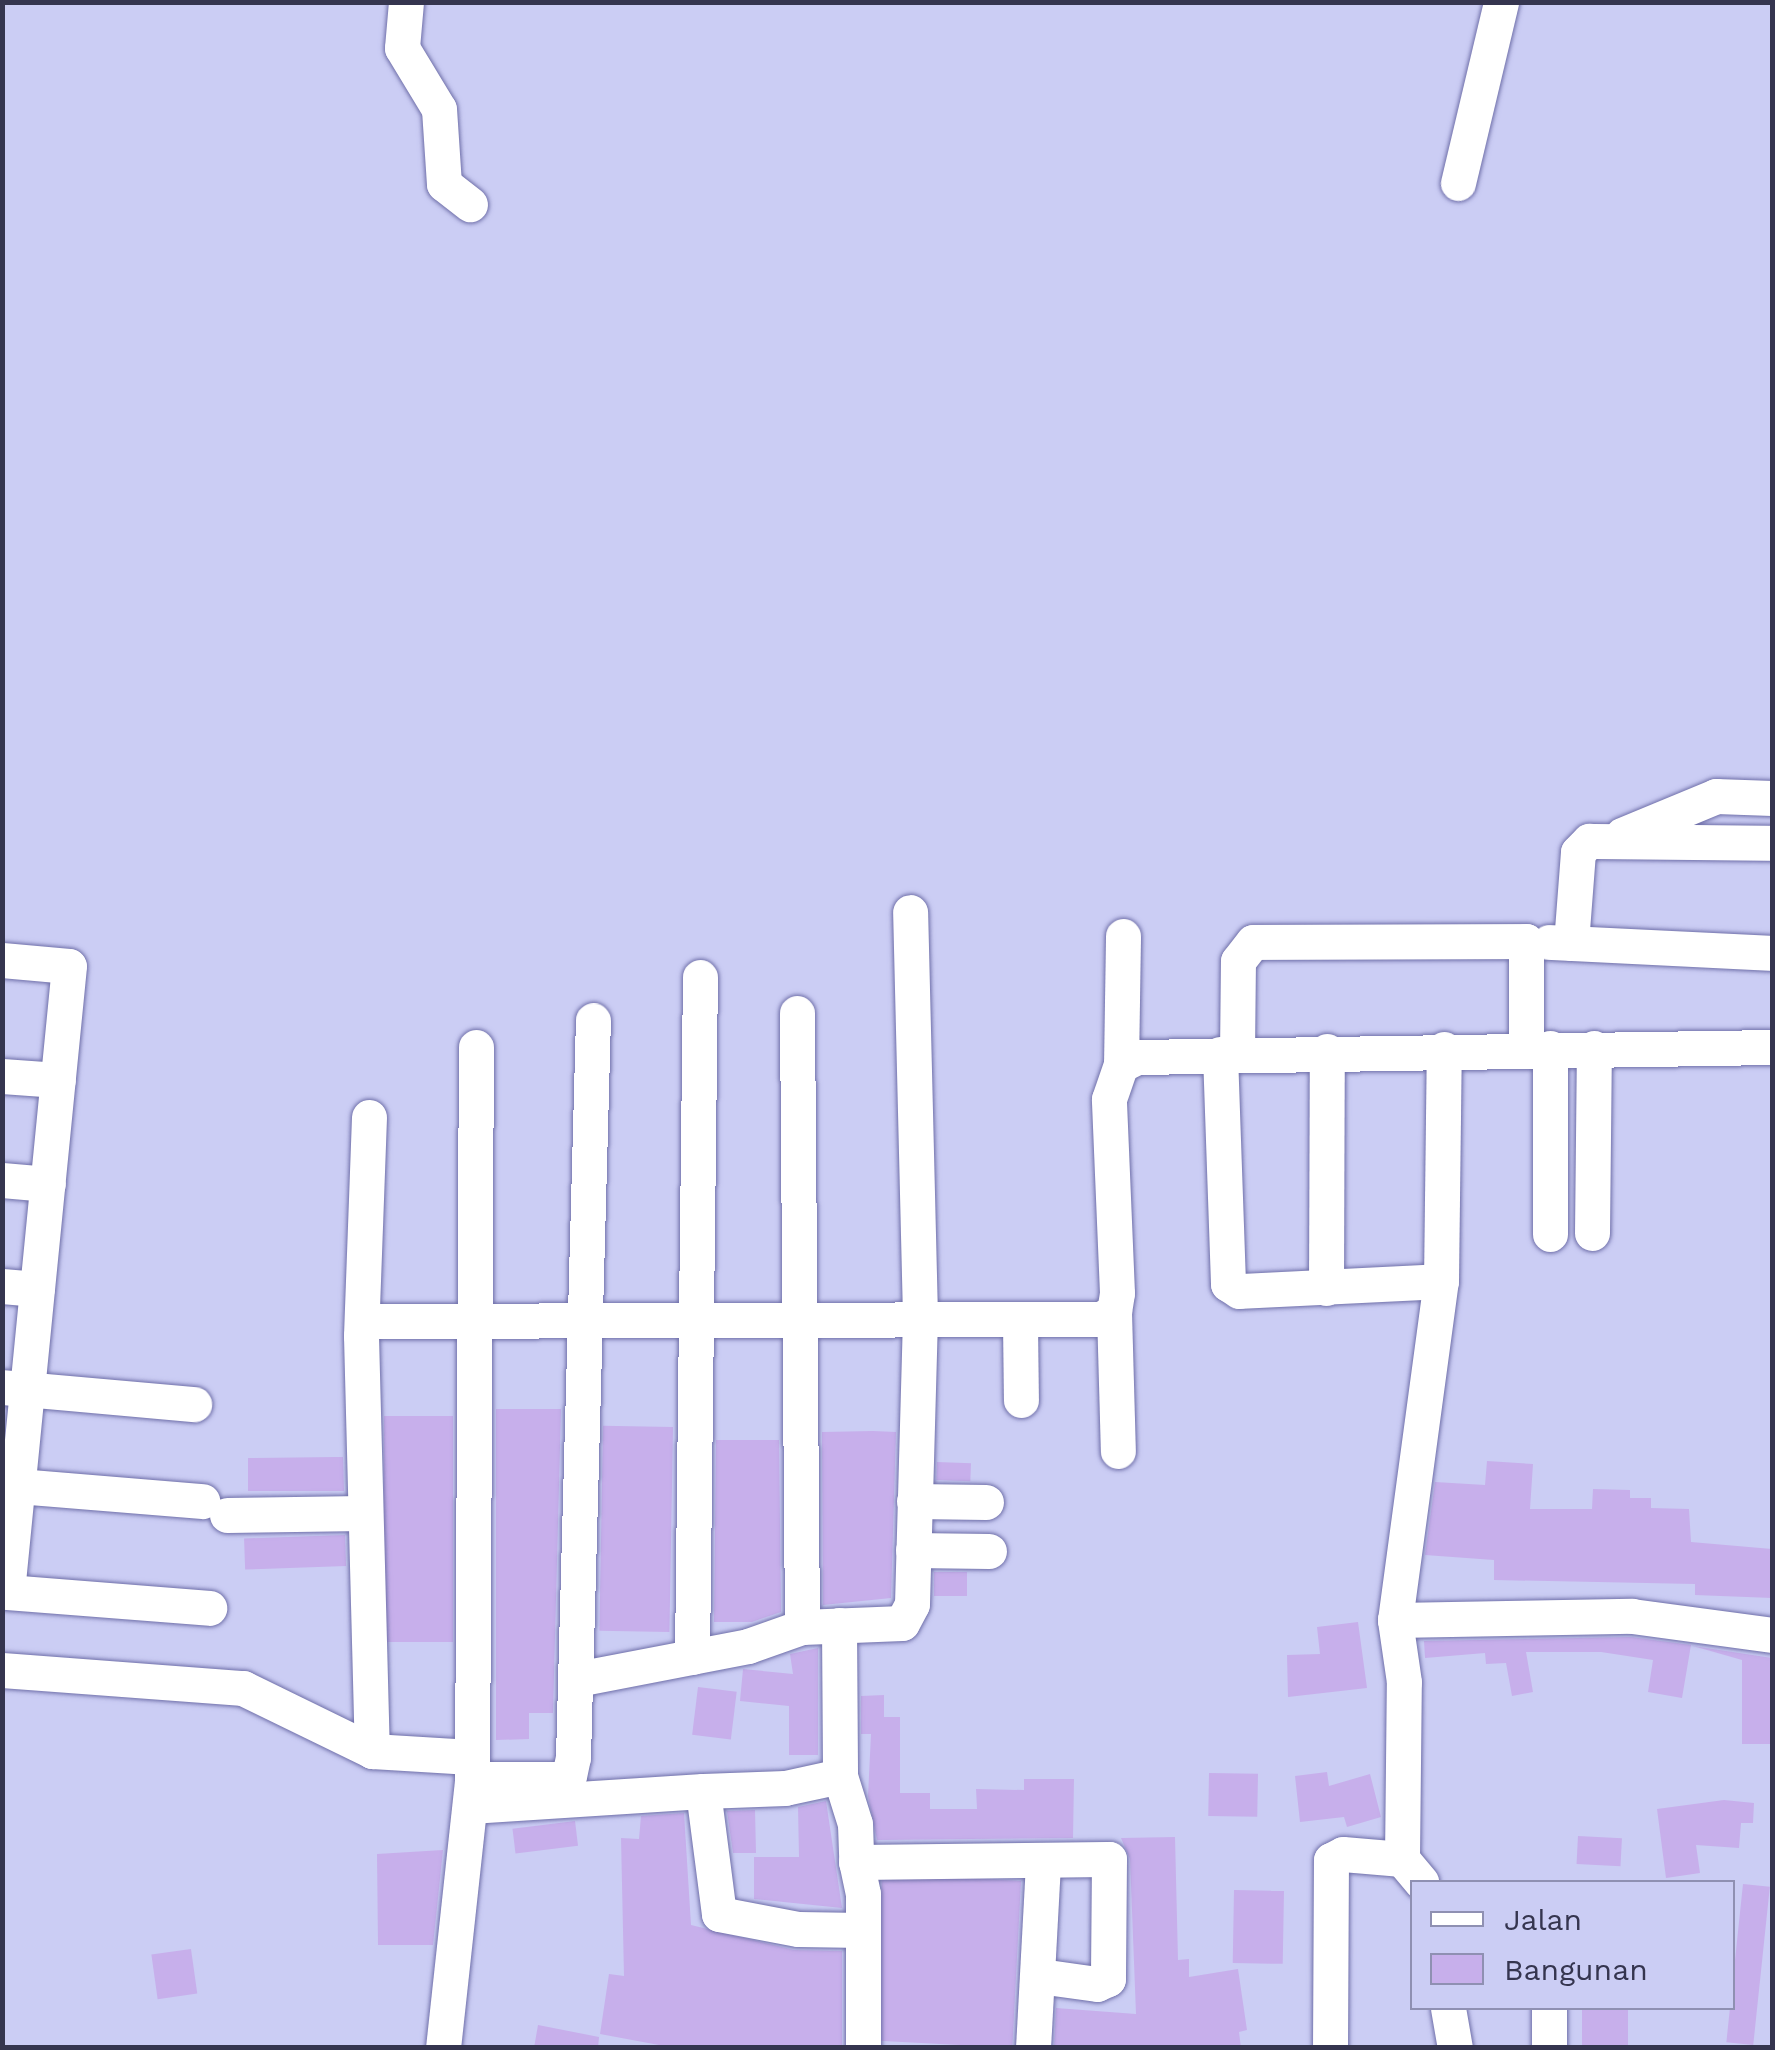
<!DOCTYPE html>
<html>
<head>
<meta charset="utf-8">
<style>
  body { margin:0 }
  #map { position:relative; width:1775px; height:2050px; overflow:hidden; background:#cbcdf4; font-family:"Work Sans",sans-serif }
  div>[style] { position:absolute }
  .building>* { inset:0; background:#c7afeb; transform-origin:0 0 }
  .roads { filter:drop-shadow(0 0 2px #6f6fa9) drop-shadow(0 0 2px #6f6fa9) }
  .minor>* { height:35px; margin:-17.5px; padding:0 17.5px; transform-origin:17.5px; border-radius:17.5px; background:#fff }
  span { translate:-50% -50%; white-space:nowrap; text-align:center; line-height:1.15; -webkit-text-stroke:8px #cbcdf4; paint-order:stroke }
  .frame { position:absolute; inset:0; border:5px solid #35354f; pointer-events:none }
  .legend { position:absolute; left:1410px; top:1880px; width:325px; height:130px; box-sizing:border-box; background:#cbcdf4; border:2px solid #8f90b2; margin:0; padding:12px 18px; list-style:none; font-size:30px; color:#35354f }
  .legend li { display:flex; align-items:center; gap:20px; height:50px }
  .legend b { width:50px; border:2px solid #8f90b2 }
</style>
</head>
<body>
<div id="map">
  <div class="building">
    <i style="clip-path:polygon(496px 1409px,561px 1409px,553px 1713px,529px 1713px,529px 1739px,496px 1740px)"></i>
    <i style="left:384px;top:1416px;width:69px;height:226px"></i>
    <i style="left:673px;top:1427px;width:205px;height:70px;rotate:91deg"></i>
    <i style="clip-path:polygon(873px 1431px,896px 1432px,891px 1598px,823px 1605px,822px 1432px)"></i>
    <i style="clip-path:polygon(716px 1440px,779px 1440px,781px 1612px,752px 1622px,714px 1622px)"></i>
    <i style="clip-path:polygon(335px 1457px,343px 1457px,344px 1491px,248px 1491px,248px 1458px)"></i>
    <i style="clip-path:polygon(1487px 1461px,1533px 1464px,1530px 1509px,1592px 1509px,1593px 1489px,1630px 1490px,1630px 1498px,1651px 1498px,1651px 1508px,1689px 1509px,1691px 1542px,1772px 1549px,1772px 1598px,1695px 1595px,1695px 1584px,1494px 1580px,1494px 1560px,1425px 1555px,1435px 1482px,1485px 1485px)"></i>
    <i style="left:937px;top:1462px;width:34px;height:18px;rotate:2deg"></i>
    <i style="left:345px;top:1535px;width:31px;height:101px;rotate:88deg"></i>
    <i style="left:934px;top:1572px;width:33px;height:24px"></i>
    <i style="clip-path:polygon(1358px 1622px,1367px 1688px,1288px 1697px,1287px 1655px,1320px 1654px,1317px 1627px)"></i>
    <i style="clip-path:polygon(1631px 1637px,1691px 1645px,1682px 1698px,1648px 1692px,1653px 1660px,1601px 1652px,1526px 1652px,1533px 1692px,1512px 1696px,1506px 1663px,1486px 1664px,1485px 1653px,1425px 1658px,1424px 1641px)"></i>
    <i style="clip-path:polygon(1693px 1646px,1772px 1658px,1772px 1744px,1742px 1744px,1742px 1660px)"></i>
    <i style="clip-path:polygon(818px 1648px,818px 1755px,789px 1755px,789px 1706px,740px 1701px,743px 1669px,793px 1674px,790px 1654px)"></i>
    <i style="left:698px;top:1687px;width:39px;height:48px;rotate:7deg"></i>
    <i style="clip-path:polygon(884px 1695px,884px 1717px,900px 1717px,900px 1793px,930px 1793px,930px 1809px,977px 1809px,976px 1789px,1024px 1790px,1024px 1779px,1074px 1779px,1073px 1838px,877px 1840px,868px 1796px,871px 1734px,861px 1734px,861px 1696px)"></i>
    <i style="clip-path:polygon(1327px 1772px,1329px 1786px,1370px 1774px,1381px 1817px,1347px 1827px,1344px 1817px,1300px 1822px,1295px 1776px)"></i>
    <i style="left:1209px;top:1773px;width:49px;height:43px;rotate:1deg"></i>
    <i style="clip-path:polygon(1724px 1800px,1754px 1803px,1753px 1823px,1741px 1823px,1739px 1848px,1696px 1845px,1700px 1873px,1666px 1878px,1657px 1809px)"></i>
    <i style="clip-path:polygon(826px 1801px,842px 1908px,754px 1899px,754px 1857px,799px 1857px,798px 1807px)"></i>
    <i style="clip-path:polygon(755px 1810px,756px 1853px,733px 1853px,727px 1811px)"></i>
    <i style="clip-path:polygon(684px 1813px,691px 1925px,794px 1950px,842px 1951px,842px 2048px,675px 2048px,600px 2034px,609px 1974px,624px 1976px,621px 1838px,639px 1839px,641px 1816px)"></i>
    <i style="left:575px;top:1821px;width:25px;height:63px;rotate:83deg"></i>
    <i style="left:1578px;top:1836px;width:44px;height:28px;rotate:3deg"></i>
    <i style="clip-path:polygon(1175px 1837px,1178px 1960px,1189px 1959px,1189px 1977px,1238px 1969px,1247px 2030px,1239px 2032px,1241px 2048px,1054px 2048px,1056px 2008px,1136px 2014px,1130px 1859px,1121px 1838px)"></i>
    <i style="clip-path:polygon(443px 1850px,433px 1945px,378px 1945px,377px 1854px)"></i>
    <i style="left:1021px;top:1881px;width:167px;height:139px;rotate:93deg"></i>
    <i style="left:1743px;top:1884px;width:27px;height:159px;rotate:6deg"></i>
    <i style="left:1234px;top:1890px;width:50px;height:73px;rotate:1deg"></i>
    <i style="left:191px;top:1949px;width:45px;height:40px;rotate:82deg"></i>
    <i style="left:1582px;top:2008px;width:46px;height:40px"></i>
    <i style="clip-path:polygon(538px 2025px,599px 2037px,598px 2048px,534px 2048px)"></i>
  </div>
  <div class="roads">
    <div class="minor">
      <i style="left:406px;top:2px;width:46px;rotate:95deg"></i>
      <i style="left:402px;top:48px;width:71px;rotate:58.8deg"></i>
      <i style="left:439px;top:109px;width:75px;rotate:86.2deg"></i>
      <i style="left:444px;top:184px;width:33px;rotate:38deg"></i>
      <i style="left:1458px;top:183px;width:186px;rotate:-76.6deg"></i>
      <i style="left:1622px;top:835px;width:102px;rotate:-22.5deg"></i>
      <i style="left:1716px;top:796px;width:56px;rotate:2deg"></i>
      <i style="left:1549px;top:942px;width:223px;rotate:2.8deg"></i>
      <i style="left:1571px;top:943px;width:91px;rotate:-85.6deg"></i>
      <i style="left:1578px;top:852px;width:16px;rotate:-45deg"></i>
      <i style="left:1589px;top:841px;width:183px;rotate:0.6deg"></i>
      <i style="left:2px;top:960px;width:67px;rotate:5.1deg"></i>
      <i style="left:69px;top:966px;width:629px;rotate:95.66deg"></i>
      <i style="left:7px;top:1592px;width:203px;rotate:4.5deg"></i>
      <i style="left:1550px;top:1048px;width:186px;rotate:90deg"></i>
      <i style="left:1220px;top:1054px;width:230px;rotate:88deg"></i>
      <i style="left:1228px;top:1284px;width:13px;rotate:32deg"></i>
      <i style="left:1239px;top:1291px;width:202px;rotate:-2.8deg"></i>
      <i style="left:1237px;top:1054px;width:93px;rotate:-89.4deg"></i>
      <i style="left:1238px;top:961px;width:24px;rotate:-52deg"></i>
      <i style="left:1253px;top:942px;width:273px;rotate:-0.2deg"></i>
      <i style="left:1526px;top:941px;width:107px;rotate:90deg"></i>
      <i style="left:1121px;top:1065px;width:129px;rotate:-89.1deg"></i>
      <i style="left:2px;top:1076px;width:56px;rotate:4.1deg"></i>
      <i style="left:369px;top:1117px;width:219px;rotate:92.1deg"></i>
      <i style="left:361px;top:1336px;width:415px;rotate:88.5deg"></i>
      <i style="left:372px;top:1751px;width:99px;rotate:3.5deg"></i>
      <i style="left:2px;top:1180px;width:46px;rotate:5deg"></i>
      <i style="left:1592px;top:1233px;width:185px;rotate:-89.4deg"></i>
      <i style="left:2px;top:1286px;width:35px;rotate:5deg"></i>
      <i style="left:1326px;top:1288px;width:237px;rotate:-89.8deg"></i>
      <i style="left:1114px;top:1312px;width:139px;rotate:88.4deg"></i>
      <i style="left:362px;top:1321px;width:738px;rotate:-0.16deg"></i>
      <i style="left:1100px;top:1319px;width:16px;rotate:-27deg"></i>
      <i style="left:1114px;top:1312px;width:19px;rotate:-81deg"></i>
      <i style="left:1117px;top:1293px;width:194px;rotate:-92.4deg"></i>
      <i style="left:1109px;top:1099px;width:36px;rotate:-71deg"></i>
      <i style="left:1121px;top:1065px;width:18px;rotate:-27deg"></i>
      <i style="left:1137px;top:1057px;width:635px;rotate:-0.9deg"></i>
      <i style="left:1020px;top:1323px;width:77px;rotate:89.3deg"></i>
      <i style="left:2px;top:1387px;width:193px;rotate:5.1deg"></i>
      <i style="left:18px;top:1486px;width:185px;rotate:4.7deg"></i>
      <i style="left:914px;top:1501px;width:72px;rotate:0.8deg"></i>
      <i style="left:227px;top:1515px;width:136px;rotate:-0.8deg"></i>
      <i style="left:913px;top:1550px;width:76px;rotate:0.8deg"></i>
      <i style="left:1395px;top:1620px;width:237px;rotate:-1deg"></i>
      <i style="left:1632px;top:1616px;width:141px;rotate:7.7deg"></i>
      <i style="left:839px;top:1625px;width:151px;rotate:89.6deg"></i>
      <i style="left:840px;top:1776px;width:50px;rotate:72.6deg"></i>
      <i style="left:855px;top:1824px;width:38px;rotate:88deg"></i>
      <i style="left:802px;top:1627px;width:100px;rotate:-2.3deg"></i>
      <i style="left:902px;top:1623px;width:21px;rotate:-62deg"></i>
      <i style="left:912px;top:1604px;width:288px;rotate:-88.4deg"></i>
      <i style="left:920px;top:1316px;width:404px;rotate:-91.4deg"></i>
      <i style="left:692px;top:1657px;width:680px;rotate:-89.33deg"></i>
      <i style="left:2px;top:1670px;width:242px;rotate:4.3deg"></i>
      <i style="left:243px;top:1688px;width:144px;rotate:26deg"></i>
      <i style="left:577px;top:1679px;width:174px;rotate:-10.9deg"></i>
      <i style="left:748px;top:1646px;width:57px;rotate:-19.4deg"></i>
      <i style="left:802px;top:1627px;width:614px;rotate:-90.47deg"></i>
      <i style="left:472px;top:1779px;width:86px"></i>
      <i style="left:558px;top:1779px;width:11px;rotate:-15deg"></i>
      <i style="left:569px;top:1776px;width:19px;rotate:-78deg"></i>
      <i style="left:573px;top:1757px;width:737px;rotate:-88.45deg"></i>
      <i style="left:703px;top:1791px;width:82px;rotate:-2.1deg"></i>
      <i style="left:785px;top:1788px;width:56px;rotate:-12.3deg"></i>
      <i style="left:470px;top:1806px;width:233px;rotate:-3.7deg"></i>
      <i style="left:703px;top:1791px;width:124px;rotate:82.6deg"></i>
      <i style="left:719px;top:1914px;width:80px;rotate:10.8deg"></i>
      <i style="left:798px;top:1929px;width:65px;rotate:0.9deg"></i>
      <i style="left:1402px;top:1859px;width:177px;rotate:-89.4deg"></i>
      <i style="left:1404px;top:1682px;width:63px;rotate:-98.3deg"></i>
      <i style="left:1395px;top:1620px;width:342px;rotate:-82.3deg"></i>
      <i style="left:1441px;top:1281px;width:232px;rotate:-89.3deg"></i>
      <i style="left:1448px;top:2008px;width:41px;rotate:80.1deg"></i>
      <i style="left:443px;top:2048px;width:271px;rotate:-83.8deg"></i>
      <i style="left:472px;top:1779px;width:732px;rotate:-89.69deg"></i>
      <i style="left:863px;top:2048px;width:154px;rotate:-90deg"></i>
      <i style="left:863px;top:1894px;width:33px;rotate:-102deg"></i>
      <i style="left:856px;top:1862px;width:253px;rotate:-0.7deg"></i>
      <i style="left:1109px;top:1859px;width:120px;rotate:90.5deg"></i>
      <i style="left:1108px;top:1979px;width:12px;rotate:156deg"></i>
      <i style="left:1097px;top:1984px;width:59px;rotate:-172.1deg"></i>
      <i style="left:1033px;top:2048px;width:186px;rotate:-86.9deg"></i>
      <i style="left:1330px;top:2048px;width:188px;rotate:-89.7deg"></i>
      <i style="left:1331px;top:1860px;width:13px;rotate:-27deg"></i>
      <i style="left:1343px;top:1854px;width:59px;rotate:4.8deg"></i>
      <i style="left:1402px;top:1859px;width:30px;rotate:50deg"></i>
      <i style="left:1549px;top:2048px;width:40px;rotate:-90deg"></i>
    </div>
  </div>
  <div class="frame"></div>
  <ul class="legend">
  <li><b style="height:12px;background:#fff"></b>Jalan</li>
  <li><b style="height:28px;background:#c7afeb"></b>Bangunan</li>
  </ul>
</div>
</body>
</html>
